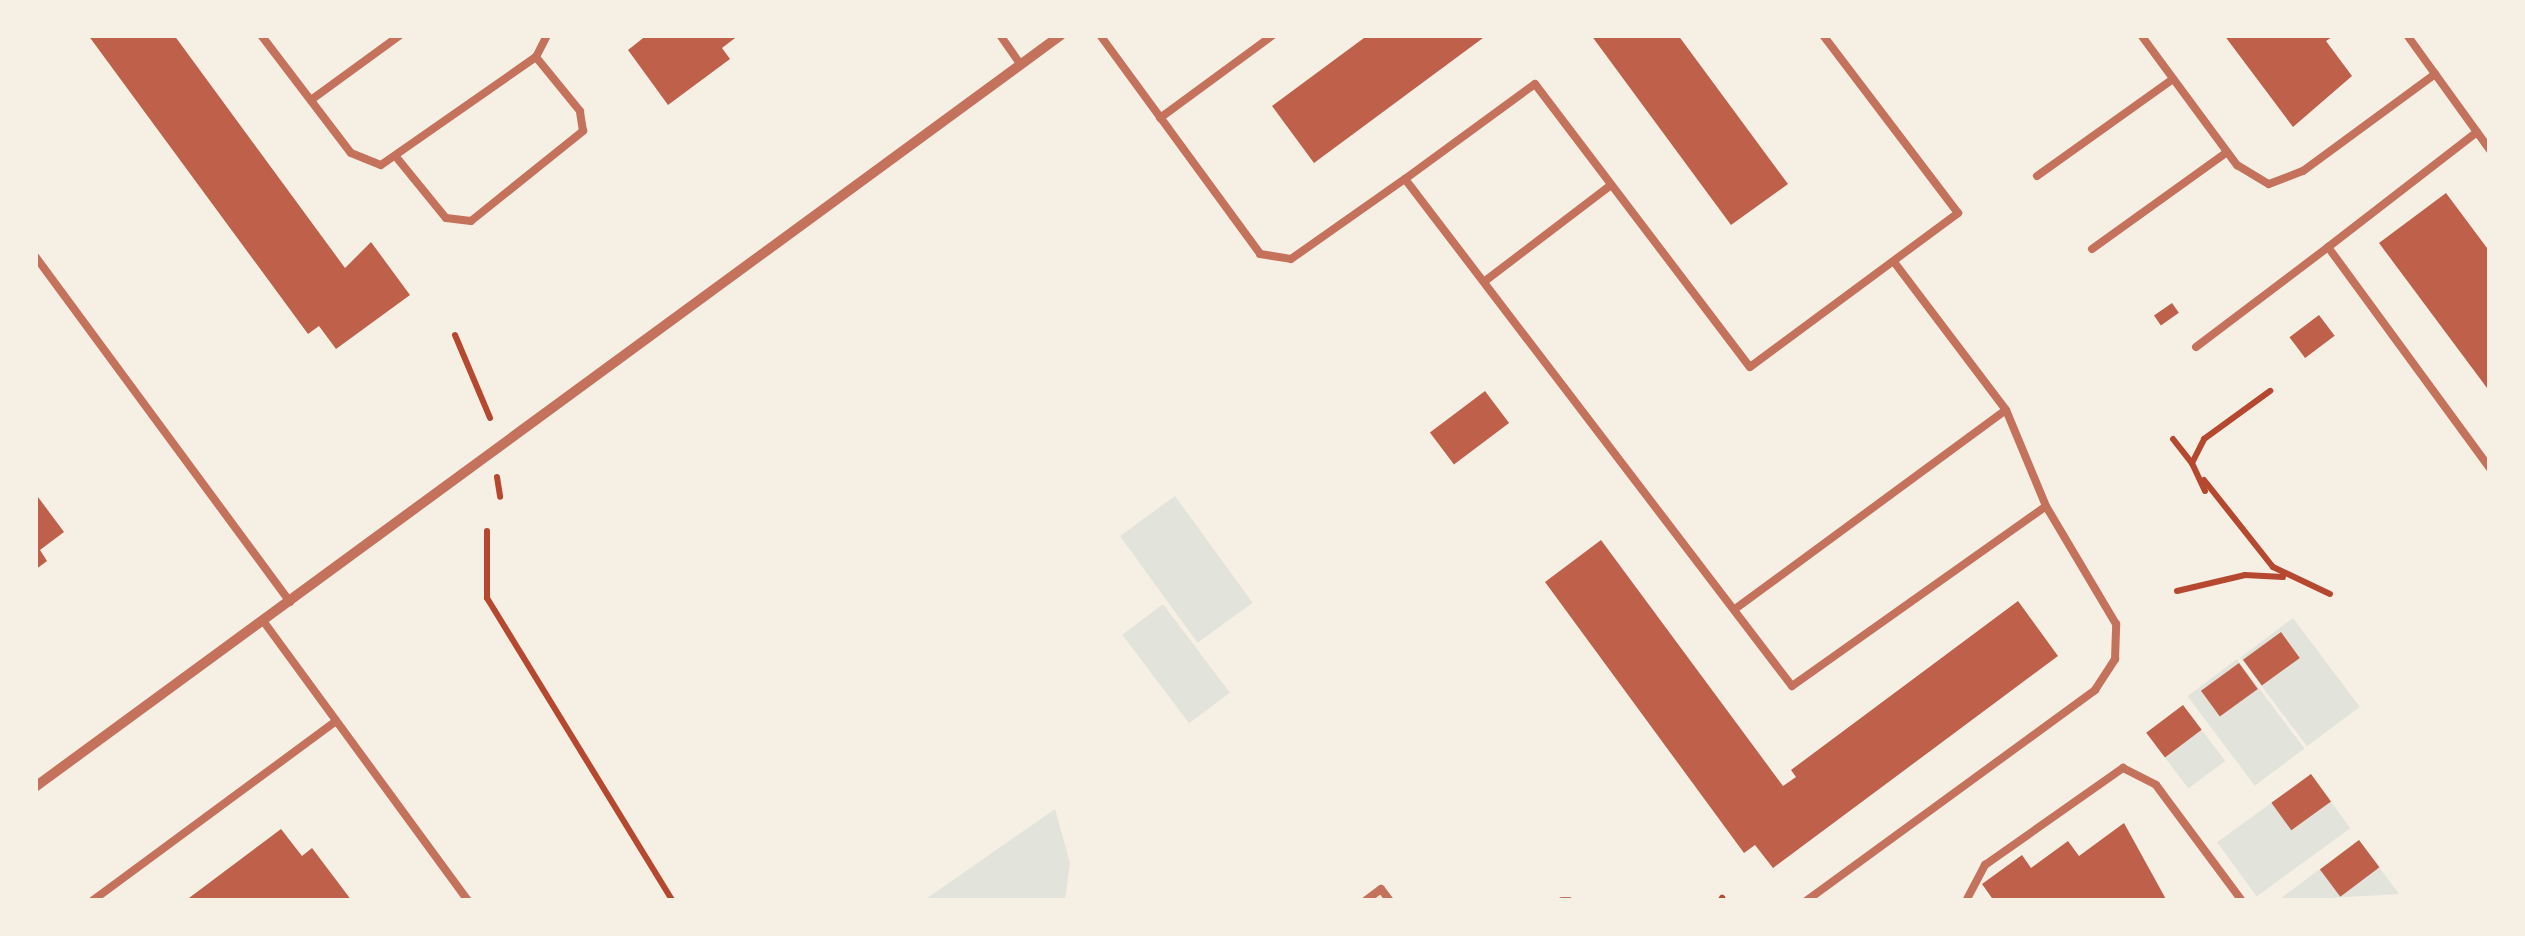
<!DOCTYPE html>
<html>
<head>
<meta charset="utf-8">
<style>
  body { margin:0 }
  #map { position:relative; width:2525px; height:936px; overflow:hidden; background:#f6efe4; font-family:Arial,sans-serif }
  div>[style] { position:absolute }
  .green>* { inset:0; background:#e2e4dc; transform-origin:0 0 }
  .building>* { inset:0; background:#bf614a; transform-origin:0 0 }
  .path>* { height:6px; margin:-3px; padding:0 3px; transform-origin:3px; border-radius:3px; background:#b5482f }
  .service>* { height:8px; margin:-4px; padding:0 4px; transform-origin:4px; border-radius:4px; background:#c5725c }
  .minor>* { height:10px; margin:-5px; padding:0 5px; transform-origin:5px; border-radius:5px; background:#c5725c }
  span { translate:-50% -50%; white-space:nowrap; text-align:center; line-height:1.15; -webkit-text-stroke:8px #f6efe4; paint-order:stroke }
  .frame { position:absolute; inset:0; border:38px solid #f6efe4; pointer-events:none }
</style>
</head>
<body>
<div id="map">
  <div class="green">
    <i style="left:1175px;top:496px;width:132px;height:68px;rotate:54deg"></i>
    <i style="left:1163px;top:604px;width:111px;height:51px;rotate:53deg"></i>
    <i style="left:2293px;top:618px;width:111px;height:66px;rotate:53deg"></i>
    <i style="left:2237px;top:659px;width:112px;height:62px;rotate:53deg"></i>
    <i style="left:2183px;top:705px;width:70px;height:46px;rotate:53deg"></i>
    <i style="left:2311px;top:774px;width:67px;height:116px;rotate:54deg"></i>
    <i style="clip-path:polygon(1055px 809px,1070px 863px,1065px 901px,923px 901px)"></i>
    <i style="clip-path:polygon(2359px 840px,2399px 894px,2277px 901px)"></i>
  </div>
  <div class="building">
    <i style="clip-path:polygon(88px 35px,174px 35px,345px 268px,371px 242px,410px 295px,336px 349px,319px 326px,308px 334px)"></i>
    <i style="clip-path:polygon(647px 35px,739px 35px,722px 48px,730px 59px,668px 105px,628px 50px)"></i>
    <i style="clip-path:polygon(1368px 35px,1487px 35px,1314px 163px,1272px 106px)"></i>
    <i style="clip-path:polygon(1591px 35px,1678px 35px,1788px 184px,1731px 225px)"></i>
    <i style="clip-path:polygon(2224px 35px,2335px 35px,2326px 41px,2352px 76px,2293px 127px)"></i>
    <i style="clip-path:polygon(2446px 193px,2490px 252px,2490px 392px,2379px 243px)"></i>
    <i style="left:2172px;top:303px;width:12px;height:22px;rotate:55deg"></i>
    <i style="left:2319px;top:315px;width:26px;height:37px;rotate:53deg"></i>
    <i style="left:1485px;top:391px;width:40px;height:69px;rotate:53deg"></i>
    <i style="clip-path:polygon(35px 493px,64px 532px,40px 550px,47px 561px,35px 570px)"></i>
    <i style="clip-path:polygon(1601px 540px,1783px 786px,1796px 777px,1791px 770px,2018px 601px,2058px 656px,1773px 868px,1755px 845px,1744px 853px,1545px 582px)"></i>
    <i style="left:2281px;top:632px;width:32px;height:47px;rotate:54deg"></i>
    <i style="left:2239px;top:663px;width:32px;height:47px;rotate:54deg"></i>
    <i style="left:2183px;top:705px;width:31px;height:46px;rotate:53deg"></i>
    <i style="left:2311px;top:774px;width:34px;height:49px;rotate:54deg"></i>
    <i style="clip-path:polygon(2124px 823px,2167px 901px,1994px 901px,1982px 884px,2022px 855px,2031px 868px,2068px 841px,2079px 856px)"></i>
    <i style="clip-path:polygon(281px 829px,302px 856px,312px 848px,352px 901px,185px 901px)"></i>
    <i style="left:2359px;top:840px;width:34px;height:49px;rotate:53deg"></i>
  </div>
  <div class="path">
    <i style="left:455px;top:335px;width:90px;rotate:67.1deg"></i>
    <i style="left:2173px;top:439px;width:31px;rotate:52deg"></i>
    <i style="left:497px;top:477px;width:20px;rotate:81deg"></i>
    <i style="left:2204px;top:480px;width:111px;rotate:51.6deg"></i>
    <i style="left:2273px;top:567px;width:63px;rotate:25.3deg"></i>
    <i style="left:2205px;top:491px;width:31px;rotate:-115deg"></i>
    <i style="left:2192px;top:463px;width:27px;rotate:-63deg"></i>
    <i style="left:2204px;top:439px;width:82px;rotate:-36deg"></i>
    <i style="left:487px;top:531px;width:67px;rotate:90deg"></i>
    <i style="left:487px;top:598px;width:356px;rotate:58.5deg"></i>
    <i style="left:2177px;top:591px;width:70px;rotate:-13.2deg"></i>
    <i style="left:2245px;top:575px;width:38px;rotate:3deg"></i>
    <i style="left:1720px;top:901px;width:4px;rotate:-56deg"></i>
  </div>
  <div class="service">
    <i style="left:261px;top:35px;width:148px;rotate:52.7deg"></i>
    <i style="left:351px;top:153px;width:32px;rotate:22deg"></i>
    <i style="left:381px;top:165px;width:189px;rotate:-34.9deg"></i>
    <i style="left:536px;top:57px;width:25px;rotate:-63deg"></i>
    <i style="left:1000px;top:35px;width:35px;rotate:55deg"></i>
    <i style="left:1100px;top:35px;width:271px;rotate:53.8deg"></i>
    <i style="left:1260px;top:254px;width:31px;rotate:9deg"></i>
    <i style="left:1291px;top:259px;width:139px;rotate:-35.1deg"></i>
    <i style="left:1405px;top:179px;width:638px;rotate:52.65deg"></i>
    <i style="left:1792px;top:686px;width:311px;rotate:-35.3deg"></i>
    <i style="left:2141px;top:35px;width:162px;rotate:53.6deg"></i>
    <i style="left:2237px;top:165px;width:37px;rotate:31deg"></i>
    <i style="left:2269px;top:184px;width:36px;rotate:-21deg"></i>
    <i style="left:2303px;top:171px;width:164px;rotate:-36.3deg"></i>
    <i style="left:2407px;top:35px;width:142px;rotate:54.2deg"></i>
    <i style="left:311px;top:100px;width:110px;rotate:-36.1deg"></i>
    <i style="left:1160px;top:118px;width:140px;rotate:-36.3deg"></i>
    <i style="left:2477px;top:132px;width:188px;rotate:142.3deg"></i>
    <i style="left:2328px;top:247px;width:274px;rotate:53.8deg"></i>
    <i style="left:397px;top:158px;width:77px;rotate:50.8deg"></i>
    <i style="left:446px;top:218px;width:25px;rotate:7deg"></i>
    <i style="left:471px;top:221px;width:144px;rotate:-38.8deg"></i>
    <i style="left:583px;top:131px;width:20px;rotate:-99deg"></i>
    <i style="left:580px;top:111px;width:70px;rotate:-129.2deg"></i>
    <i style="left:2037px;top:176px;width:167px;rotate:-35.5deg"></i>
    <i style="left:1405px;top:179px;width:161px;rotate:-36.2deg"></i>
    <i style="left:1535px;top:84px;width:355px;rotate:52.8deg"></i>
    <i style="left:1750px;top:367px;width:259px;rotate:-36.5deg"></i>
    <i style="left:1958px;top:213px;width:223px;rotate:-127.2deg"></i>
    <i style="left:2092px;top:249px;width:166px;rotate:-35.7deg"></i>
    <i style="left:35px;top:256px;width:430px;rotate:53.6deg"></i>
    <i style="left:1485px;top:281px;width:158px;rotate:-37.3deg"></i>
    <i style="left:2196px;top:347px;width:166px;rotate:-37.1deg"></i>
    <i style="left:1735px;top:609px;width:336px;rotate:-36.3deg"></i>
    <i style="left:264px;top:622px;width:346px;rotate:53.8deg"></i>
    <i style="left:92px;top:901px;width:302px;rotate:-36.4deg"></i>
    <i style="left:1365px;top:901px;width:20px;rotate:-37deg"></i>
    <i style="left:1381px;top:889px;width:15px;rotate:53deg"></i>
    <i style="left:1562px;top:901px;width:7px"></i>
    <i style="left:1806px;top:901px;width:358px;rotate:-36.1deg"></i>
    <i style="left:2095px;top:690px;width:37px;rotate:-57deg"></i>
    <i style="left:2115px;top:659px;width:35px;rotate:-88deg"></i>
    <i style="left:2116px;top:624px;width:137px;rotate:-120.7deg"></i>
    <i style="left:2046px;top:506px;width:104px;rotate:-112.6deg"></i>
    <i style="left:2006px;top:410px;width:186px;rotate:-127.1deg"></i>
    <i style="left:1966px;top:901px;width:41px;rotate:-62.2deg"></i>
    <i style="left:1985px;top:865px;width:169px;rotate:-35.1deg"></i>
    <i style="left:2123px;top:768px;width:37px;rotate:27deg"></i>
    <i style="left:2156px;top:785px;width:144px;rotate:53.4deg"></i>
  </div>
  <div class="minor">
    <i style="left:35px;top:787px;width:1272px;rotate:-36.24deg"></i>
  </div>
  <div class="frame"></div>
</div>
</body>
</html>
